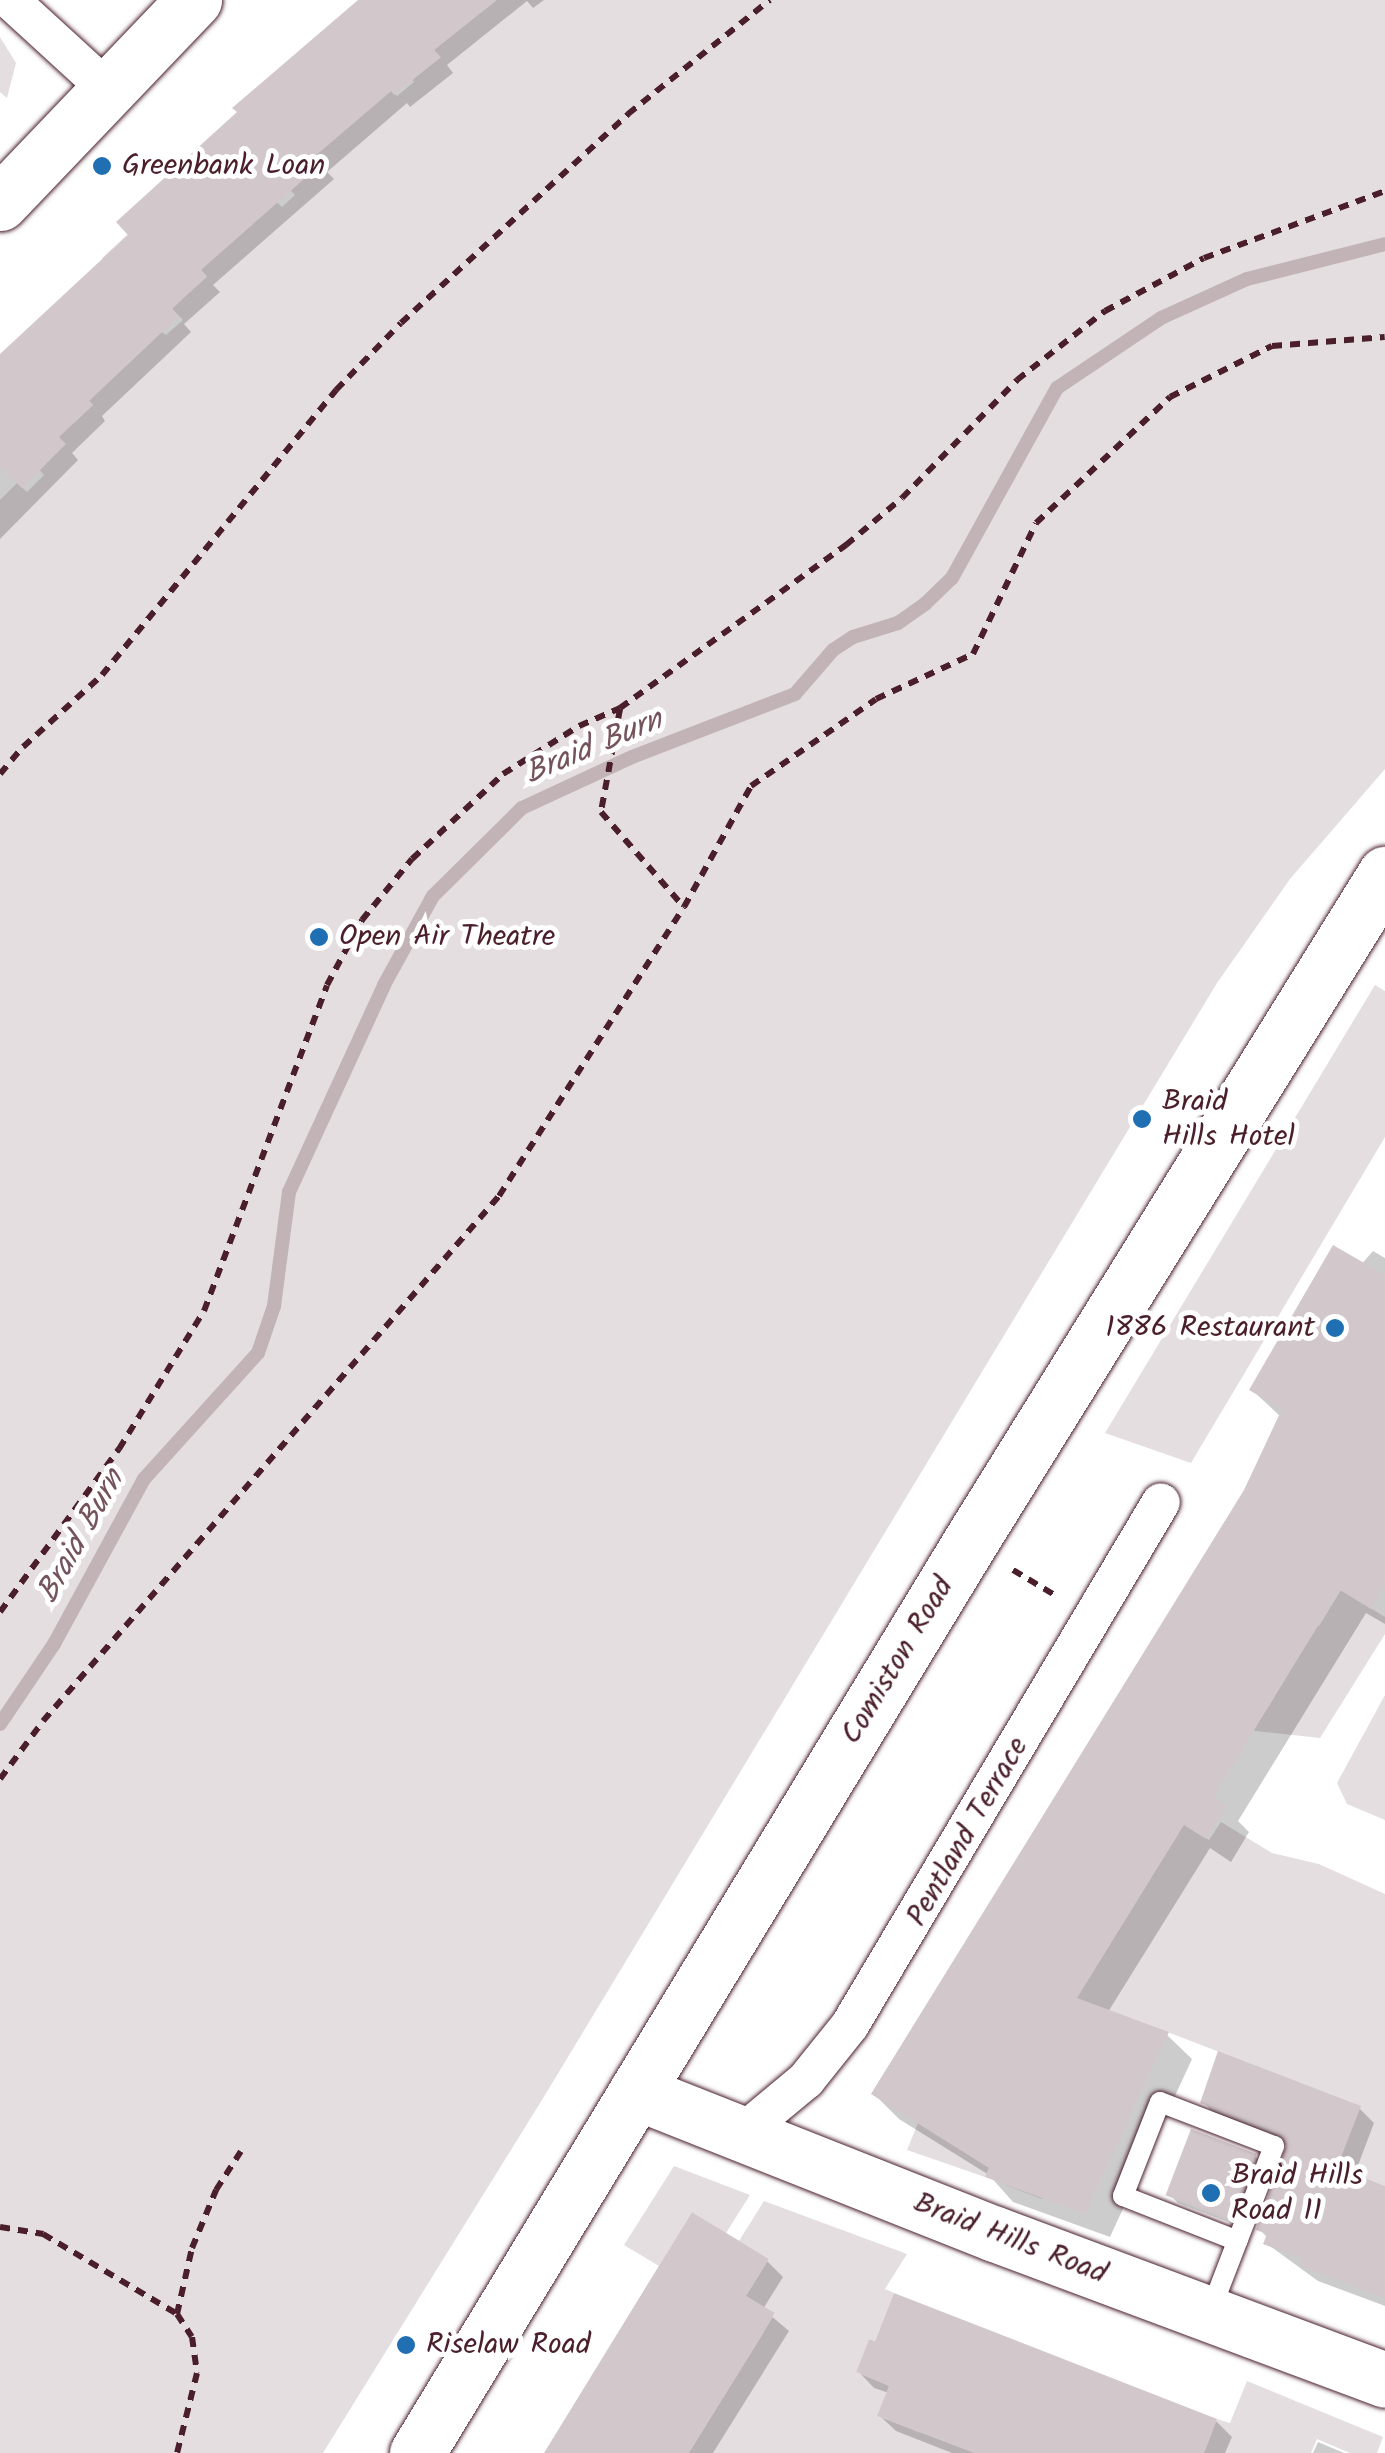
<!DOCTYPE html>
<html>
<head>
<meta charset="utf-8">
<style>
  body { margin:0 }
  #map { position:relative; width:1385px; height:2453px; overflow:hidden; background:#fff; font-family:Kalam,sans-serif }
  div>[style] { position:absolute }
  .green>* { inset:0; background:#e5dee0 }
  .shadow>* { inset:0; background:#0003 }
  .stream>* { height:14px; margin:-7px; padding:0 7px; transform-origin:7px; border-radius:7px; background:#c1b3b6 }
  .building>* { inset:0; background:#d2c7cb; transform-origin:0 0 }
  .path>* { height:6px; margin-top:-3px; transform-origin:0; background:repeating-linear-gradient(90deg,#4a1f2b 0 10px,transparent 0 18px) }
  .roads { filter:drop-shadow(0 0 2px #4a1f2b) drop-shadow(0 0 2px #4a1f2b) }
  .lane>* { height:20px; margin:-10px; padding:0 10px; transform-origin:10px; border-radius:10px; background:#fff }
  .street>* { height:38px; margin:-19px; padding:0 19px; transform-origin:19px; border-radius:19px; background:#fff }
  .secondary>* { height:55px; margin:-27.5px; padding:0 27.5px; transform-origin:27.5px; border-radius:27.5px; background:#fff }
  .primary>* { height:55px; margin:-27.5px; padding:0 27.5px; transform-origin:27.5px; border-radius:27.5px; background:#fff }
  .dots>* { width:28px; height:28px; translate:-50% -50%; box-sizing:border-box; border:5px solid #fff; border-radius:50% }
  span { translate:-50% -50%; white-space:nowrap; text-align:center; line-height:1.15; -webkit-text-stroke:10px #fff; paint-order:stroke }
  .poi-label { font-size:30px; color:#4a1f2b }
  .left { translate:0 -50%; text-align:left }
  .right { translate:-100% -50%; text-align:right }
  .street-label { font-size:30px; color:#4a1f2b }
  .water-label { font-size:32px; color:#74535c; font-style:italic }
</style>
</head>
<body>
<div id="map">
  <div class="green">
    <i style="clip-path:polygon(497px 0,1385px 0,1385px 769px,1290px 879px,1217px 983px,545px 2095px,323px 2453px,0 2453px,0 500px,17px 483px,27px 492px,44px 475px,35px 465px,29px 407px,0 354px,74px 423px,93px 405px,89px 400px,162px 332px,166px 335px,183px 320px,146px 281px,133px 291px,102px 258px,128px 234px,190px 292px,207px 277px,200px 269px,275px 201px,282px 207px,295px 195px,265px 161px,305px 177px,321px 164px,315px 156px,391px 91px,397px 96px,414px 82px,387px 49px,423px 71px,440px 58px,434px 50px)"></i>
    <i style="clip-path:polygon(0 37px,16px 63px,7px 98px,0 92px)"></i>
    <i style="clip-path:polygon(1375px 985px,1385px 991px,1385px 1137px,1191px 1463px,1105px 1433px)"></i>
    <i style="clip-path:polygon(1341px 1590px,1385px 1617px,1385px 1634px,1320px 1738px,1255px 1731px,1218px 1708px,1267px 1709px,1290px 1671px,1254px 1649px,1282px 1604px,1319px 1626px)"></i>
    <i style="clip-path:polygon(1385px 1695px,1385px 1820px,1347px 1804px,1337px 1783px)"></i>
    <i style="clip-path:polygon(1157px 1808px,1209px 1840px,1221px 1822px,1272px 1853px,1319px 1864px,1385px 1894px,1385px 2186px,1366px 2179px,1325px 2199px,1360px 2106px,1131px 2018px,1111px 2049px,1042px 2199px,1006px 2185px,1012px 2167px,990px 2166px,985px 2177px,907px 2150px,918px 2123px,1075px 2001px,1153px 1874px)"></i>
    <i style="clip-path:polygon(674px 2166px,750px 2195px,726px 2233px,692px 2212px,659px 2266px,624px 2245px)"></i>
    <i style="clip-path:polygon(764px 2201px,907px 2254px,885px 2289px,894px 2293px,875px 2341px,869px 2339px,856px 2372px,889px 2386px,878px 2416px,918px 2432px,930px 2401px,985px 2423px,973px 2453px,677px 2453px,775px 2314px,746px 2296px,769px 2259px,739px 2241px)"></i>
    <i style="clip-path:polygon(1247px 2381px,1383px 2437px,1377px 2453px,1350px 2453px,1317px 2439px,1311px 2453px,1204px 2453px,1217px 2419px,1230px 2423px)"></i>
  </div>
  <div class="shadow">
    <i style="clip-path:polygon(360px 0,544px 0,533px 8px,527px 1px,447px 65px,453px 73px,410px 107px,407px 103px,327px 172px,334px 179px,213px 285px,220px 292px,184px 324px,191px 332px,102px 416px,105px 421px,72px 453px,78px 460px,0 539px,0 374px)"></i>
    <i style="clip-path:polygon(1373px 1251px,1385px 1258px,1385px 1624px,1366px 1613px,1238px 1821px,1249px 1832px,1231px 1862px,1210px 1848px,1108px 2012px,1167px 2035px,1192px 2059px,1110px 2237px,1013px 2202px,989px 2175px,899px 2119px,874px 2094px,1246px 1491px,1281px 1417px,1252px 1390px)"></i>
    <i style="clip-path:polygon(1203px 2102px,1359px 2108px,1374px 2123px,1354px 2176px,1385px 2187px,1385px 2306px,1318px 2281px,1266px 2243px,1268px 2238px,1259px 2229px,1287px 2146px,1218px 2117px)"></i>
    <i style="clip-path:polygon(1255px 2156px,1263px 2164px,1239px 2226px,1178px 2203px,1170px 2195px)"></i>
    <i style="clip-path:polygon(767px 2261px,783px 2277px,763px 2309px,789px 2331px,713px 2453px,547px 2453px)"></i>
    <i style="clip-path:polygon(859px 2372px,1216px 2421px,1232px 2437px,1225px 2453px,952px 2453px,896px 2431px,880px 2416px,889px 2393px,874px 2388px)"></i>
    <i style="clip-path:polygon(1318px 2442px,1344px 2453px,1313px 2453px)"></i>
  </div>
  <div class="stream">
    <i style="left:0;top:1724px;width:97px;rotate:-56deg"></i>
    <i style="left:54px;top:1644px;width:188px;rotate:-61.4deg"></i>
    <i style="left:144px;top:1479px;width:170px;rotate:-47.9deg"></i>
    <i style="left:258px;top:1353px;width:50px;rotate:-71.2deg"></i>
    <i style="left:274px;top:1306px;width:115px;rotate:-82.5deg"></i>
    <i style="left:289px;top:1192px;width:228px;rotate:-65.3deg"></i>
    <i style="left:384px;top:985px;width:102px;rotate:-61.2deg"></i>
    <i style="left:433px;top:896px;width:125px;rotate:-44.7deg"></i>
    <i style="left:522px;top:808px;width:121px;rotate:-24.9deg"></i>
    <i style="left:632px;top:757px;width:175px;rotate:-21.1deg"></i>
    <i style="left:795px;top:694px;width:58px;rotate:-49.2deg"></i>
    <i style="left:833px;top:650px;width:24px;rotate:-33deg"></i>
    <i style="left:853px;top:637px;width:47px;rotate:-17.3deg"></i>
    <i style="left:898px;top:623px;width:33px;rotate:-35deg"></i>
    <i style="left:925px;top:604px;width:37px;rotate:-44deg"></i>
    <i style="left:952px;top:578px;width:217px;rotate:-61.1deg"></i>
    <i style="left:1057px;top:388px;width:125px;rotate:-33.9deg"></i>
    <i style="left:1161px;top:318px;width:94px;rotate:-24.4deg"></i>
    <i style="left:1247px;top:279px;width:142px;rotate:-14.2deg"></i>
  </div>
  <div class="building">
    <i style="clip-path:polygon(358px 0,496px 0,434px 50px,441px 57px,394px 95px,391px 91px,315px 156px,321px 164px,201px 270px,207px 276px,172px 309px,179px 316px,89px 401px,93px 405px,59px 437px,66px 444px,22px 488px,0 467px,0 354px,128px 235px,116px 222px,237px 112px,232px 108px)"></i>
    <i style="clip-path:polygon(1333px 1245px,1385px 1275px,1385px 1584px,1371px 1609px,1340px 1590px,1213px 1797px,1226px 1806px,1206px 1839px,1184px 1825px,1077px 1998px,1169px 2032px,1085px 2214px,985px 2177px,989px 2168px,871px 2094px,1244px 1490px,1282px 1409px,1249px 1390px)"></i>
    <i style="clip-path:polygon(1218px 2051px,1361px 2106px,1337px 2167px,1385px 2186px,1385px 2298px,1300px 2266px,1303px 2259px,1263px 2244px,1267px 2234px,1256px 2230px,1287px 2143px,1279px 2133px,1200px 2103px)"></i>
    <i style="left:1191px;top:2129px;width:70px;height:71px;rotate:21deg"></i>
    <i style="clip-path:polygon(692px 2212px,769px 2259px,746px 2296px,775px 2313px,758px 2342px,689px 2453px,544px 2453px)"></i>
    <i style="clip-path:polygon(894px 2293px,1217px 2419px,1204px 2453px,974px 2453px,877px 2416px,889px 2386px,856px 2372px,869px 2339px,875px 2341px)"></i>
  </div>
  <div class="path">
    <i style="left:620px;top:709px;width:105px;rotate:100.5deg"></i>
    <i style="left:601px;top:812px;width:126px;rotate:48.9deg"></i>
    <i style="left:0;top:774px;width:35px;rotate:-50deg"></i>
    <i style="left:23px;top:747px;width:107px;rotate:-42.3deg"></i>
    <i style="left:102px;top:675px;width:369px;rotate:-50.6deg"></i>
    <i style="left:336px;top:390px;width:93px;rotate:-45.9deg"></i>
    <i style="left:401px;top:323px;width:309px;rotate:-42.6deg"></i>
    <i style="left:628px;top:114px;width:182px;rotate:-38.8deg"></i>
    <i style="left:1013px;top:1570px;width:52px;rotate:31deg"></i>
    <i style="left:0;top:1612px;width:202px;rotate:-53.9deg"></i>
    <i style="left:119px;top:1449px;width:162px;rotate:-58.4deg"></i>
    <i style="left:204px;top:1311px;width:348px;rotate:-69.3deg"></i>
    <i style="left:327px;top:985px;width:74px;rotate:-61.7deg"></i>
    <i style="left:362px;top:920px;width:79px;rotate:-50.7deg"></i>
    <i style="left:412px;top:859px;width:125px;rotate:-43deg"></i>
    <i style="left:503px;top:774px;width:90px;rotate:-32.3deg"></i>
    <i style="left:579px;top:726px;width:45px;rotate:-23.7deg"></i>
    <i style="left:620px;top:708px;width:279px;rotate:-35.8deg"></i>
    <i style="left:846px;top:545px;width:73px;rotate:-40deg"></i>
    <i style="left:902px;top:498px;width:165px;rotate:-45.7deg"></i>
    <i style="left:1017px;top:380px;width:112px;rotate:-38.1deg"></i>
    <i style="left:1105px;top:311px;width:112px;rotate:-28.2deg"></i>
    <i style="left:1204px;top:258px;width:193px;rotate:-20.3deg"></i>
    <i style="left:0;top:1779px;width:72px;rotate:-53.4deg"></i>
    <i style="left:43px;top:1721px;width:695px;rotate:-49.02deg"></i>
    <i style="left:499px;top:1196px;width:343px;rotate:-57.4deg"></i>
    <i style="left:684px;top:907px;width:138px;rotate:-61deg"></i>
    <i style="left:751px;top:786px;width:152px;rotate:-34.8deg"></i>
    <i style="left:876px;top:699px;width:107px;rotate:-24.9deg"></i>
    <i style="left:973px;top:654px;width:145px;rotate:-64.3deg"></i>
    <i style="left:1036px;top:523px;width:184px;rotate:-43.2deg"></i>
    <i style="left:1170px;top:397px;width:114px;rotate:-26.6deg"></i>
    <i style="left:1272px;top:346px;width:113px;rotate:-4.6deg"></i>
    <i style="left:0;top:2227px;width:44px;rotate:9.2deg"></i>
    <i style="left:43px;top:2234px;width:156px;rotate:30.8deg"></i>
    <i style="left:177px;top:2314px;width:27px;rotate:57deg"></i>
    <i style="left:192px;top:2337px;width:36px;rotate:82deg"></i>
    <i style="left:197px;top:2373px;width:82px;rotate:104deg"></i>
    <i style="left:177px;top:2314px;width:68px;rotate:-77.2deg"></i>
    <i style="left:192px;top:2248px;width:63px;rotate:-67.5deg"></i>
    <i style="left:216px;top:2190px;width:46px;rotate:-57.3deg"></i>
  </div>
  <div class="roads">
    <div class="lane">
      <i style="left:1210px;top:2312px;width:178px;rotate:-68.9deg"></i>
      <i style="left:1274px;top:2146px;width:122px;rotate:-158.9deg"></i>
      <i style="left:1160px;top:2102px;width:101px;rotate:111.5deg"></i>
      <i style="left:1123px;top:2196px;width:123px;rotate:21.4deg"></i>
    </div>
    <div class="street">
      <i style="left:10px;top:0;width:130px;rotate:42.5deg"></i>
      <i style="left:741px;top:2134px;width:85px;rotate:-39.7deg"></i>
      <i style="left:806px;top:2080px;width:70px;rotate:-51.3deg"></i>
      <i style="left:850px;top:2025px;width:608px;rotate:-59.26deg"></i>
    </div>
    <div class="secondary">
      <i style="left:0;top:203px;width:281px;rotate:-46.3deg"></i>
      <i style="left:636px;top:2092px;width:386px;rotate:21.6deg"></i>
      <i style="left:995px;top:2234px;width:416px;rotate:20.5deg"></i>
    </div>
    <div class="primary">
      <i style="left:417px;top:2453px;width:1063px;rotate:-58.73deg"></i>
      <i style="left:969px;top:1544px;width:789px;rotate:-58.16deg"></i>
    </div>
  </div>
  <div class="dots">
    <i style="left:102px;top:166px;background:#1f6fb2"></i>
    <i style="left:319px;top:937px;background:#1f6fb2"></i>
    <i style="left:1142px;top:1119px;background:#1f6fb2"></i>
    <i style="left:1335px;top:1328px;background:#1f6fb2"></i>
    <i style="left:1211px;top:2193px;background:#1f6fb2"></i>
    <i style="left:406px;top:2345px;background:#1f6fb2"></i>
  </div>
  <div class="poi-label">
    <span class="left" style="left:122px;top:166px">Greenbank Loan</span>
    <span class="left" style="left:339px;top:937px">Open Air Theatre</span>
    <span class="left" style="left:1162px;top:1119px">Braid<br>Hills Hotel</span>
    <span class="right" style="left:1315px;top:1328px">1886 Restaurant</span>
    <span class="left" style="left:1231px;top:2193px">Braid Hills<br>Road 11</span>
    <span class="left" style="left:426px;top:2345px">Riselaw Road</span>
  </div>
  <div class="street-label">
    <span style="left:898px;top:1661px;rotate:-59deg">Comiston Road</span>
    <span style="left:968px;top:1832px;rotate:-60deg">Pentland Terrace</span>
    <span style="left:1010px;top:2239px;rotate:21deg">Braid Hills Road</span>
  </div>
  <div class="water-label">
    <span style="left:594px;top:748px;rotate:-23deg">Braid Burn</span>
    <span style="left:82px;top:1537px;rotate:-61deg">Braid Burn</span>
  </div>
</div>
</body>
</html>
